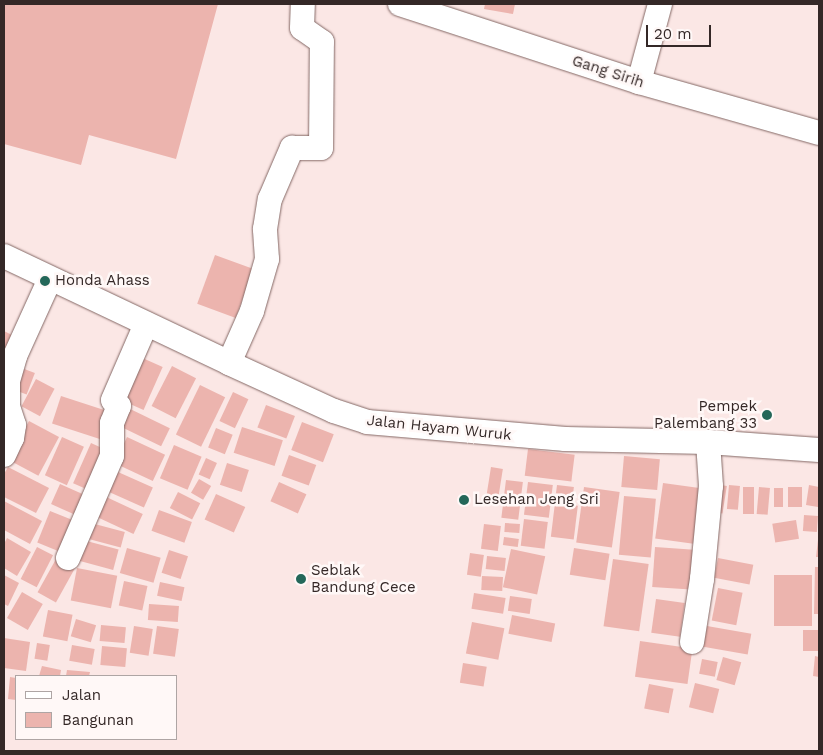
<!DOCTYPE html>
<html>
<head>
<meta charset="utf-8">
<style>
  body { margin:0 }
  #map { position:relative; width:823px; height:755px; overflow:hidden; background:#fbe7e5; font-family:"Work Sans",sans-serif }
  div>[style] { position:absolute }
  .building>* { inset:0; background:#ecb4ae; transform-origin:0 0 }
  .roads { filter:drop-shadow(0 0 1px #846865) drop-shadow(0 0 1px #846865) }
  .minor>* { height:24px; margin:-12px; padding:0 12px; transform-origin:12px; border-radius:12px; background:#fff }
  .dots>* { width:14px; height:14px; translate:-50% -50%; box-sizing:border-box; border:2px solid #fff8f7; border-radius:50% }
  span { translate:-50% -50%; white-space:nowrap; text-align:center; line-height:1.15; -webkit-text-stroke:5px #fff8f7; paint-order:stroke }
  .street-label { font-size:15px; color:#342827 }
  .poi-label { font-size:15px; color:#342827 }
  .left { translate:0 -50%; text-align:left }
  .right { translate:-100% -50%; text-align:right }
  .frame { position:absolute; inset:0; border:5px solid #342827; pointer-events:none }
  .legend { position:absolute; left:15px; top:675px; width:162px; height:65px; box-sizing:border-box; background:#fff8f7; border:1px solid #aea5a4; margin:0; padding:6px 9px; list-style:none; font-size:15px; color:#342827 }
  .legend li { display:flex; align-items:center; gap:10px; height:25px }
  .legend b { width:25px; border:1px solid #aea5a4 }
  .scale { position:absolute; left:646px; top:25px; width:65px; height:22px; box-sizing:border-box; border:2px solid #342827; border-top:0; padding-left:6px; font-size:15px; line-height:18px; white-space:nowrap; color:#342827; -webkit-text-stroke:4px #fff8f7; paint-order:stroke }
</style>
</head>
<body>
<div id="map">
  <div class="building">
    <i style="clip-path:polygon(4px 4px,218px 4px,176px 159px,89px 135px,81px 165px,4px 144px)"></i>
    <i style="clip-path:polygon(485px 4px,515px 4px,513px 14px,484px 9px)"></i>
    <i style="left:215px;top:255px;width:41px;height:52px;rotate:20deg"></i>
    <i style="clip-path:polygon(4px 331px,20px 339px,4px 373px)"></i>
    <i style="left:138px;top:356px;width:27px;height:47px;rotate:24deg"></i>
    <i style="left:172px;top:366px;width:27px;height:45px;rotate:27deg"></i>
    <i style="left:19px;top:367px;width:17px;height:23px;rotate:21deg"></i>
    <i style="left:36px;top:379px;width:21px;height:31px;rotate:28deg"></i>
    <i style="left:200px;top:385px;width:28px;height:55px;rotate:26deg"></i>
    <i style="left:233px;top:392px;width:17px;height:32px;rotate:25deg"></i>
    <i style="left:61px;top:396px;width:55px;height:29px;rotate:18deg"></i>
    <i style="left:266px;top:405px;width:31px;height:24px;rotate:21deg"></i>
    <i style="left:124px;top:406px;width:51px;height:20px;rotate:26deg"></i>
    <i style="left:29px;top:421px;width:34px;height:44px;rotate:28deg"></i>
    <i style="left:302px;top:422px;width:34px;height:30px;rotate:21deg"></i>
    <i style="left:242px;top:427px;width:43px;height:27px;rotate:18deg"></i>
    <i style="left:216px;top:428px;width:18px;height:21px;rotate:22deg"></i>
    <i style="left:62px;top:437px;width:24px;height:42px;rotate:24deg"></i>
    <i style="left:127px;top:437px;width:42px;height:29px;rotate:25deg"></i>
    <i style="left:91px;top:443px;width:20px;height:44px;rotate:24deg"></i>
    <i style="left:174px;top:445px;width:30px;height:36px;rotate:23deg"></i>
    <i style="left:528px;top:449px;width:47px;height:27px;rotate:7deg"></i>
    <i style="left:289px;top:455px;width:29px;height:22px;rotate:20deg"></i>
    <i style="left:624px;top:456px;width:36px;height:31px;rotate:5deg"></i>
    <i style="left:206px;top:458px;width:12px;height:18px;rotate:24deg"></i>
    <i style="left:227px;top:463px;width:23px;height:23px;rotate:18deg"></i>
    <i style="clip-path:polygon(8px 467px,49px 488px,36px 513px,4px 497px,4px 474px)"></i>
    <i style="left:491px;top:467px;width:12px;height:29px;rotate:9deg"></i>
    <i style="left:109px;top:468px;width:48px;height:22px;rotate:24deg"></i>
    <i style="left:199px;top:479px;width:14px;height:16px;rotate:30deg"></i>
    <i style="left:506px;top:480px;width:17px;height:38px;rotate:7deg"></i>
    <i style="left:279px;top:482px;width:30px;height:21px;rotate:24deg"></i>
    <i style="left:528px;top:482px;width:25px;height:33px;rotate:7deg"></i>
    <i style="left:663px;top:483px;width:44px;height:56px;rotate:8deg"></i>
    <i style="left:60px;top:484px;width:32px;height:22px;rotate:24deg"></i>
    <i style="left:715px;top:484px;width:12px;height:28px;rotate:9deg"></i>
    <i style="left:557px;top:485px;width:17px;height:13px;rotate:7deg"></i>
    <i style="left:729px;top:485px;width:11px;height:24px;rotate:5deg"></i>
    <i style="clip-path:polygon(809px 485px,819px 487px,818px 507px,806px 505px)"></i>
    <i style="left:584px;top:487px;width:36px;height:56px;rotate:8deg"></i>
    <i style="left:743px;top:487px;width:11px;height:27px"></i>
    <i style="left:759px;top:487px;width:11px;height:27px;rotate:5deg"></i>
    <i style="left:788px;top:487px;width:14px;height:20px"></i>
    <i style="left:774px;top:488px;width:9px;height:19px"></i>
    <i style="left:178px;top:492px;width:25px;height:18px;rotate:27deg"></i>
    <i style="left:216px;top:494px;width:32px;height:28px;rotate:24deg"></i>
    <i style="left:102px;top:495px;width:45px;height:22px;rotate:25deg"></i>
    <i style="left:624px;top:496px;width:32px;height:59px;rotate:5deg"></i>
    <i style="clip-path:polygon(4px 501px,42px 521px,30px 544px,4px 530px)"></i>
    <i style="left:555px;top:503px;width:23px;height:34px;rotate:7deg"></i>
    <i style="left:159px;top:510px;width:35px;height:22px;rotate:20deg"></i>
    <i style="left:50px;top:511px;width:31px;height:34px;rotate:22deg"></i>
    <i style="left:804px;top:515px;width:14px;height:16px;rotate:4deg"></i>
    <i style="left:524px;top:519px;width:24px;height:27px;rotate:7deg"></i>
    <i style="left:796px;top:520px;width:19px;height:24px;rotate:81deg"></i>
    <i style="left:91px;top:523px;width:35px;height:16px;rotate:15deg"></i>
    <i style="left:505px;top:523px;width:15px;height:9px;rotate:4deg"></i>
    <i style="left:484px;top:524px;width:17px;height:25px;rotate:7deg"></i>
    <i style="left:504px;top:537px;width:15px;height:8px;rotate:8deg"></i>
    <i style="clip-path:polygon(7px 538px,31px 552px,17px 576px,4px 568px,4px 544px)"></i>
    <i style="left:79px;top:539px;width:41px;height:21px;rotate:15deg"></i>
    <i style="clip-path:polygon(818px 540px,819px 540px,819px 557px,816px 557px)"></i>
    <i style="left:37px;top:547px;width:18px;height:36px;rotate:27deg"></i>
    <i style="left:655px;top:547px;width:46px;height:40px;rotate:4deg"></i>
    <i style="left:127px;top:548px;width:35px;height:26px;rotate:16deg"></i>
    <i style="left:574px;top:548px;width:36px;height:27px;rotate:9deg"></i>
    <i style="left:511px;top:549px;width:35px;height:39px;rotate:12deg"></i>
    <i style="left:169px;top:550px;width:20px;height:24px;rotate:18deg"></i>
    <i style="left:470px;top:553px;width:14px;height:22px;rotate:8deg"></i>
    <i style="left:487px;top:556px;width:19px;height:13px;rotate:6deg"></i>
    <i style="left:718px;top:558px;width:36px;height:20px;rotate:11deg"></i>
    <i style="left:56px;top:559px;width:21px;height:38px;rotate:29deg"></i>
    <i style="left:613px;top:559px;width:36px;height:68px;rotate:8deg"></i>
    <i style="clip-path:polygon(815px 567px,819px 567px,819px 614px,814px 614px)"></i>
    <i style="left:77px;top:568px;width:41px;height:33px;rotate:11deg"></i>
    <i style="clip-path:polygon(4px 575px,19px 583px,8px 606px,4px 604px)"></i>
    <i style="left:774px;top:575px;width:38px;height:51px"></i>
    <i style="left:482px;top:576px;width:21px;height:14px;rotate:3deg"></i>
    <i style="left:124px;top:581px;width:24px;height:25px;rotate:12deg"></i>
    <i style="left:160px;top:582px;width:25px;height:14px;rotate:12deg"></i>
    <i style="left:718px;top:588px;width:25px;height:33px;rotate:11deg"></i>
    <i style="left:22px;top:592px;width:24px;height:30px;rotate:30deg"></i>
    <i style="left:474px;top:593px;width:32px;height:16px;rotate:9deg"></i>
    <i style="left:510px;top:596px;width:22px;height:15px;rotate:8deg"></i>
    <i style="left:656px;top:599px;width:29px;height:34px;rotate:8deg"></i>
    <i style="left:149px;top:604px;width:30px;height:16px;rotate:4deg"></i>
    <i style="left:48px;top:610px;width:25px;height:27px;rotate:11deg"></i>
    <i style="left:512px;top:615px;width:44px;height:19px;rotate:11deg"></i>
    <i style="left:76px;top:619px;width:21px;height:18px;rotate:17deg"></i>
    <i style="left:472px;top:622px;width:33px;height:32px;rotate:11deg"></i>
    <i style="left:101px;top:625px;width:25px;height:16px;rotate:5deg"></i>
    <i style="left:134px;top:626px;width:19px;height:27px;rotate:9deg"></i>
    <i style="left:157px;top:626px;width:22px;height:28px;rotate:8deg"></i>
    <i style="left:707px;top:626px;width:45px;height:21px;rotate:10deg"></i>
    <i style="left:819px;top:630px;width:21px;height:16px;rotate:90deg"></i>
    <i style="clip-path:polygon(4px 638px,30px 642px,26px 671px,4px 668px)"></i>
    <i style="left:640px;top:641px;width:53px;height:36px;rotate:8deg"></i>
    <i style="left:37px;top:643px;width:13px;height:16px;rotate:9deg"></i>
    <i style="left:72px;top:645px;width:23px;height:16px;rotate:10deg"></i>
    <i style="left:102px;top:646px;width:25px;height:19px;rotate:5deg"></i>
    <i style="clip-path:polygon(815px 656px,819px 657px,819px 677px,813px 676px)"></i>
    <i style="left:723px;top:657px;width:19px;height:24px;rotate:16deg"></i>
    <i style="left:702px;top:659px;width:16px;height:15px;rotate:11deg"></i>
    <i style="left:463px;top:663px;width:24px;height:20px;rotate:9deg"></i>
    <i style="clip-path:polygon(42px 666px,61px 670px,60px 676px,39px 676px)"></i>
    <i style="clip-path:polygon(67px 670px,90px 672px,89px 676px,66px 676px)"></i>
    <i style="clip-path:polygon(10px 677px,16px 678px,16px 700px,8px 699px)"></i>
    <i style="left:695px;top:683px;width:25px;height:25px;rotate:14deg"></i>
    <i style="left:649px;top:684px;width:25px;height:25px;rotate:11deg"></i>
  </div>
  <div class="roads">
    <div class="minor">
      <i style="left:400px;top:4px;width:251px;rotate:18.1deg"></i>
      <i style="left:639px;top:82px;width:187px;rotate:15.8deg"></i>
      <i style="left:639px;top:82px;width:81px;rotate:-74.9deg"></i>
      <i style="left:4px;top:256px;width:249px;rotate:25.4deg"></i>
      <i style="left:229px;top:363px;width:115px;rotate:24.6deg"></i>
      <i style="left:334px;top:411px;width:35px;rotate:18deg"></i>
      <i style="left:367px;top:422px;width:199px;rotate:4.9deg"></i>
      <i style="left:565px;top:439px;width:143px;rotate:1.2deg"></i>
      <i style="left:708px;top:442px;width:111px;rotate:4.1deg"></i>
      <i style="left:229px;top:363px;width:57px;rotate:-66.1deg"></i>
      <i style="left:252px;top:311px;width:54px;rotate:-73.9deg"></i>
      <i style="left:267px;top:259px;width:30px;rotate:-94deg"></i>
      <i style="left:265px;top:229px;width:30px;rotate:-81deg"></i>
      <i style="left:270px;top:199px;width:56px;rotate:-66.7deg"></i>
      <i style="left:292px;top:148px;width:29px"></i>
      <i style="left:321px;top:148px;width:106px;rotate:-89.5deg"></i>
      <i style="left:322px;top:42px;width:24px;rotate:-145deg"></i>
      <i style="left:302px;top:28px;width:24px;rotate:-88deg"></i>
      <i style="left:4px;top:455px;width:19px;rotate:-65deg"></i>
      <i style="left:12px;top:438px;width:13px;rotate:-81deg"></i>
      <i style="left:14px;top:425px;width:19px;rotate:-108deg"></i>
      <i style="left:8px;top:407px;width:26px;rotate:-90deg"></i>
      <i style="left:8px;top:381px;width:26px;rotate:-74deg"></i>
      <i style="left:15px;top:356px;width:85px;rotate:-65.6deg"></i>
      <i style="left:68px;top:558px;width:111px;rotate:-66.7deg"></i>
      <i style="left:112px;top:456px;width:33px;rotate:-90deg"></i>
      <i style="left:112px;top:423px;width:18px;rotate:-68deg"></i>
      <i style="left:119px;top:406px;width:8px;rotate:-135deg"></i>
      <i style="left:113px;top:400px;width:83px;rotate:-66.5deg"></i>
      <i style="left:692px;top:642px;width:64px;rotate:-81deg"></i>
      <i style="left:702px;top:579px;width:93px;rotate:-84.5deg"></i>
      <i style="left:711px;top:486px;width:44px;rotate:-93.9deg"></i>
    </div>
  </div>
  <div class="dots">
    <i style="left:45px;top:281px;background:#246759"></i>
    <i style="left:767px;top:415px;background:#246759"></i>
    <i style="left:464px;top:500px;background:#246759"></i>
    <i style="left:301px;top:579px;background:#246759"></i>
  </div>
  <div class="street-label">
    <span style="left:608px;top:72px;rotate:18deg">Gang Sirih</span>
    <span style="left:439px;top:428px;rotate:6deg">Jalan Hayam Wuruk</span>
  </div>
  <div class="poi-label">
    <span class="left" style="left:55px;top:281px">Honda Ahass</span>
    <span class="right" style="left:757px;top:415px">Pempek<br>Palembang 33</span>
    <span class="left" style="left:474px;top:500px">Lesehan Jeng Sri</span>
    <span class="left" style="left:311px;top:579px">Seblak<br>Bandung Cece</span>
  </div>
  <div class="frame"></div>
  <ul class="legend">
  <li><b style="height:6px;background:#fff"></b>Jalan</li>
  <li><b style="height:14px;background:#ecb4ae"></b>Bangunan</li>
  </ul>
  <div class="scale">20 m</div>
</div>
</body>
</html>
